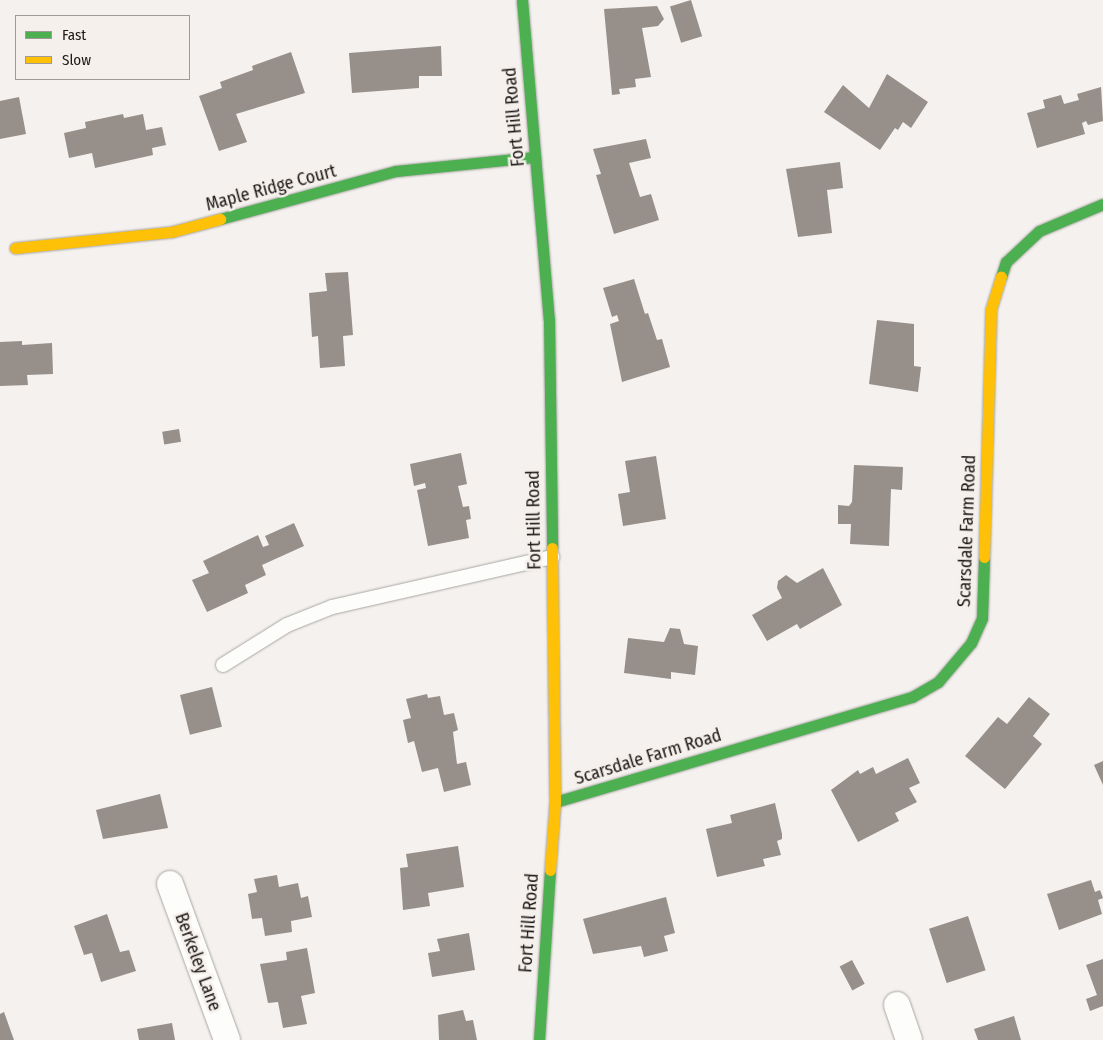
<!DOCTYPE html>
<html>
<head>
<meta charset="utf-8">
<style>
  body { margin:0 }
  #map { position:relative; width:1103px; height:1040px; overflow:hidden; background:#f4f1ee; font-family:"Fira Sans Condensed",sans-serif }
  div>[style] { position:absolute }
  .building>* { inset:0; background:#978f89; transform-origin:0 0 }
  .roads { filter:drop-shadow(0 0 1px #a9a7a4) drop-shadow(0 0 1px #a9a7a4) }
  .lane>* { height:14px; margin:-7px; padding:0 7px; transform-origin:7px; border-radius:7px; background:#fdfdfc }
  .street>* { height:26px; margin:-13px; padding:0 13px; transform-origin:13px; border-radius:13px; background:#fdfdfc }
  .fast>* { height:11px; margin:-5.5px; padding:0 5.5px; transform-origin:5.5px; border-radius:5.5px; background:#4caf50 }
  .slow>* { height:11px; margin:-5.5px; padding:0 5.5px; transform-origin:5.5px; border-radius:5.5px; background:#ffc107 }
  span { translate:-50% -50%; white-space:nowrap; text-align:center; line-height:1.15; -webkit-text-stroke:5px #f6f0ec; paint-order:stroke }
  .street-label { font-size:18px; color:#1c1918 }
  .legend { position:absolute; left:15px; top:15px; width:175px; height:65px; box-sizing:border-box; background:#f6f0ec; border:1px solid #9f9a97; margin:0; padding:6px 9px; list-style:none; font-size:15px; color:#1c1918 }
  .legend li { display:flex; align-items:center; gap:10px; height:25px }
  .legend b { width:25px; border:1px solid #9f9a97 }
</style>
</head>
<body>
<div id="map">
  <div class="building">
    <i style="left:691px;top:0;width:38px;height:22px;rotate:73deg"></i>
    <i style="clip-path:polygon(657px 6px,664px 19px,658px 26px,642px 28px,651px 77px,635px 79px,636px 87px,619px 89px,620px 94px,612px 95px,604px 9px)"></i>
    <i style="clip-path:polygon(441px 46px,442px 76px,419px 76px,419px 88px,352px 93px,349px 53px)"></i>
    <i style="clip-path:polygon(291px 52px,305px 93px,236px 114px,247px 142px,219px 151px,199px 96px,222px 88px,220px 82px,253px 70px,252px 66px)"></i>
    <i style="clip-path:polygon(887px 74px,928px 102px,911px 128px,903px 122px,898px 130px,895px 128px,880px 150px,824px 112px,843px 85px,869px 108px)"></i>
    <i style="clip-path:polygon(1101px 87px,1103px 121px,1088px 125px,1086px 121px,1082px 123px,1085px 134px,1037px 148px,1027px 113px,1045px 108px,1043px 100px,1061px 95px,1064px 104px,1079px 100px,1077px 94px)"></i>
    <i style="clip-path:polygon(19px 97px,26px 134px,0 139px,0 101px)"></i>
    <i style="clip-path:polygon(123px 114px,124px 118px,143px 114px,146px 130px,162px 127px,166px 145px,152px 148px,153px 155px,95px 168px,92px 153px,69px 158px,64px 133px,86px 128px,85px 122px)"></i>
    <i style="clip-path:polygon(646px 139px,651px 158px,629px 163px,640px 197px,651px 194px,659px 220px,614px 234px,596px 175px,601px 174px,593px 149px)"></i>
    <i style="clip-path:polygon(840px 162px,843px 188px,827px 190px,832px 233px,798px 237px,786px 169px)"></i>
    <i style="clip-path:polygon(348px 272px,353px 335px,343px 336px,345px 366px,320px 368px,318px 336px,312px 337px,309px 293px,327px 291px,325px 273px)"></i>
    <i style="clip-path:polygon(634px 279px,645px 314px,648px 313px,657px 340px,662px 339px,670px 367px,622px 382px,610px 324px,619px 321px,617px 315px,612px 317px,603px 288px)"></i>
    <i style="clip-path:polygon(877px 320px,914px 324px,914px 366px,921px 367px,918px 392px,869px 384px)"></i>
    <i style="clip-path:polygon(22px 341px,22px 345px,52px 343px,53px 374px,27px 375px,28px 385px,0 386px,0 342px)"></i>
    <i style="left:179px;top:429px;width:13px;height:17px;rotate:81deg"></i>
    <i style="clip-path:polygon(461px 453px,467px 484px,458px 486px,463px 507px,469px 506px,471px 519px,466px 520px,469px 538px,428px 546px,417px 490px,426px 488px,425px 483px,414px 486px,410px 464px)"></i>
    <i style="clip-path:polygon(656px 456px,666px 519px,623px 526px,618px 494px,630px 492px,625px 461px)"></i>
    <i style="clip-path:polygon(854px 465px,903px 467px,902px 490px,891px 489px,889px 546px,850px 544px,851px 524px,838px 524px,838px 505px,849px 506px,852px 502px)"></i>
    <i style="clip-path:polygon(294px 523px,304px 546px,262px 565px,266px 575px,245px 585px,248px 593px,207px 612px,192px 580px,209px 573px,203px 561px,258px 535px,263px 547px,269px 545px,265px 536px)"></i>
    <i style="clip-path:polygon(823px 568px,842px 605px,800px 629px,797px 624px,767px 641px,752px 615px,782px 598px,777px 588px,778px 581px,786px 575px,797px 583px)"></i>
    <i style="clip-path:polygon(670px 628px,680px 629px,684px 644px,698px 646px,695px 675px,671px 672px,671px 679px,624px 673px,628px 638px,664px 642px)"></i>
    <i style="left:212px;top:687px;width:41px;height:33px;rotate:76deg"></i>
    <i style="clip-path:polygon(427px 694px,428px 698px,440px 696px,444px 715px,454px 713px,458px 730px,453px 732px,457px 764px,466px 762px,471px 785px,444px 792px,438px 768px,422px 772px,414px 741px,408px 743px,403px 720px,411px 718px,406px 699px)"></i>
    <i style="clip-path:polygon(1029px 697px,1050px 714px,1033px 736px,1042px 744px,1005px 789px,965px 756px,998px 717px,1007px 724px)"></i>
    <i style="clip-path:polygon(908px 758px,920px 783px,909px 788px,917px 802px,895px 813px,899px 821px,858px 842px,831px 790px,858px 770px,860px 774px,873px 767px,876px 774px)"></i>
    <i style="clip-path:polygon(1103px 761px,1103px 785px,1094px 765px)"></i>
    <i style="clip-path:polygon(160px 794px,168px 828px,103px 839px,96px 810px)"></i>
    <i style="clip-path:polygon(775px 803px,782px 834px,782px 839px,777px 841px,781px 855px,763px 859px,765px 866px,717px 877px,706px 829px,732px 823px,730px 815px)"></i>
    <i style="clip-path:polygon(458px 846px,464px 887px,428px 893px,430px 906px,403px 910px,400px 868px,408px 867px,406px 854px)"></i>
    <i style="clip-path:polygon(277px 875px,279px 887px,298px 883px,301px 898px,308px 896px,312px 917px,291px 921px,292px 932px,265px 936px,262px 918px,252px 919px,248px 894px,257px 892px,254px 879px)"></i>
    <i style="clip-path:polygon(1091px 880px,1095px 892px,1100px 890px,1103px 898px,1098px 900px,1102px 914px,1059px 930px,1047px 894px)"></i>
    <i style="clip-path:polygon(666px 897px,675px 933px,664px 936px,668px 951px,644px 957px,641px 946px,593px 954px,583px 919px)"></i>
    <i style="clip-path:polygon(107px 914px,120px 952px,129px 950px,136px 971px,101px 982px,92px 953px,84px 955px,74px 926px)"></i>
    <i style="left:968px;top:916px;width:57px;height:41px;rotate:72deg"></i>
    <i style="clip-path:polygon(469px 933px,475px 970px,432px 977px,428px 953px,440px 951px,437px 939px)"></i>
    <i style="clip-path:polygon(307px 948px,315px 993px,301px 996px,307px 1024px,283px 1028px,278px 1002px,268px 1003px,260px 964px,287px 960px,286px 952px)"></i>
    <i style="clip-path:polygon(1103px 959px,1103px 1006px,1090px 1011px,1086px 999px,1097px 995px,1086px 965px)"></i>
    <i style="left:852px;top:960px;width:27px;height:14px;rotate:62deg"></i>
    <i style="clip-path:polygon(463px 1010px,466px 1021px,473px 1020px,477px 1040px,439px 1040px,438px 1015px)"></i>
    <i style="clip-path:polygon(4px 1012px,14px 1040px,0 1040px,0 1014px)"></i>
    <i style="clip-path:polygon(1014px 1016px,1021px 1040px,978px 1040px,974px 1029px)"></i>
    <i style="clip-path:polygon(172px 1023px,175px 1040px,139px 1040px,137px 1029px)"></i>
  </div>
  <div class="roads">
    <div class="lane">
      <i style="left:223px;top:665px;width:75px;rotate:-32deg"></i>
      <i style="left:287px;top:625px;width:48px;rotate:-21.8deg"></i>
      <i style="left:332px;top:607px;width:226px;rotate:-12.8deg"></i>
    </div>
    <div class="street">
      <i style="left:170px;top:884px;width:166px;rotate:69.9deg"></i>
      <i style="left:897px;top:1005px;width:37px;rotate:71deg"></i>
    </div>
    <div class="fast">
      <i style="left:522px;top:0;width:321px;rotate:85.2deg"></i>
      <i style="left:549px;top:320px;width:228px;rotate:89.2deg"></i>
      <i style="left:220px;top:219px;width:182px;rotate:-15.3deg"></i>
      <i style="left:396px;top:171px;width:140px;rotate:-5.8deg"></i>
      <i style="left:1001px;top:277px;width:16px;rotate:-72deg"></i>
      <i style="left:1006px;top:262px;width:45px;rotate:-43.2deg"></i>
      <i style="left:1039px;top:231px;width:69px;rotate:-22.9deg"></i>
      <i style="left:555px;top:802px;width:372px;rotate:-16.4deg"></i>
      <i style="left:912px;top:697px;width:30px;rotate:-30deg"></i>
      <i style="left:938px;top:682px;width:51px;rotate:-49.8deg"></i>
      <i style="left:971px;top:643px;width:27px;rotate:-66deg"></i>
      <i style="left:982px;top:618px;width:61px;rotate:-88.1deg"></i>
      <i style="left:539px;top:1040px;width:170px;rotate:-86.3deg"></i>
    </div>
    <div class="slow">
      <i style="left:15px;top:248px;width:157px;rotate:-5.9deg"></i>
      <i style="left:171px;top:232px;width:51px;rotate:-14.9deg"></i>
      <i style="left:984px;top:557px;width:248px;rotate:-88.4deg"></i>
      <i style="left:991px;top:309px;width:34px;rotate:-73deg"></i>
      <i style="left:550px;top:870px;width:68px;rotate:-85.8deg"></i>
      <i style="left:555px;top:802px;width:254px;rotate:-90.7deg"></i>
    </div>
  </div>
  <div class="street-label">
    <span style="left:514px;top:117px;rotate:-95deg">Fort Hill Road</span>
    <span style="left:271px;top:188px;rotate:-15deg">Maple Ridge Court</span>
    <span style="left:534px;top:520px;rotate:-91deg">Fort Hill Road</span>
    <span style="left:967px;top:531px;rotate:-88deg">Scarsdale Farm Road</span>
    <span style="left:648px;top:757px;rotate:-17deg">Scarsdale Farm Road</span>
    <span style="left:529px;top:923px;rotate:-86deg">Fort Hill Road</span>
    <span style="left:198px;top:962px;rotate:70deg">Berkeley Lane</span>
  </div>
  <ul class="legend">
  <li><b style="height:6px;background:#4caf50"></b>Fast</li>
  <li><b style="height:6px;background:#ffc107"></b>Slow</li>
  </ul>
</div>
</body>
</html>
